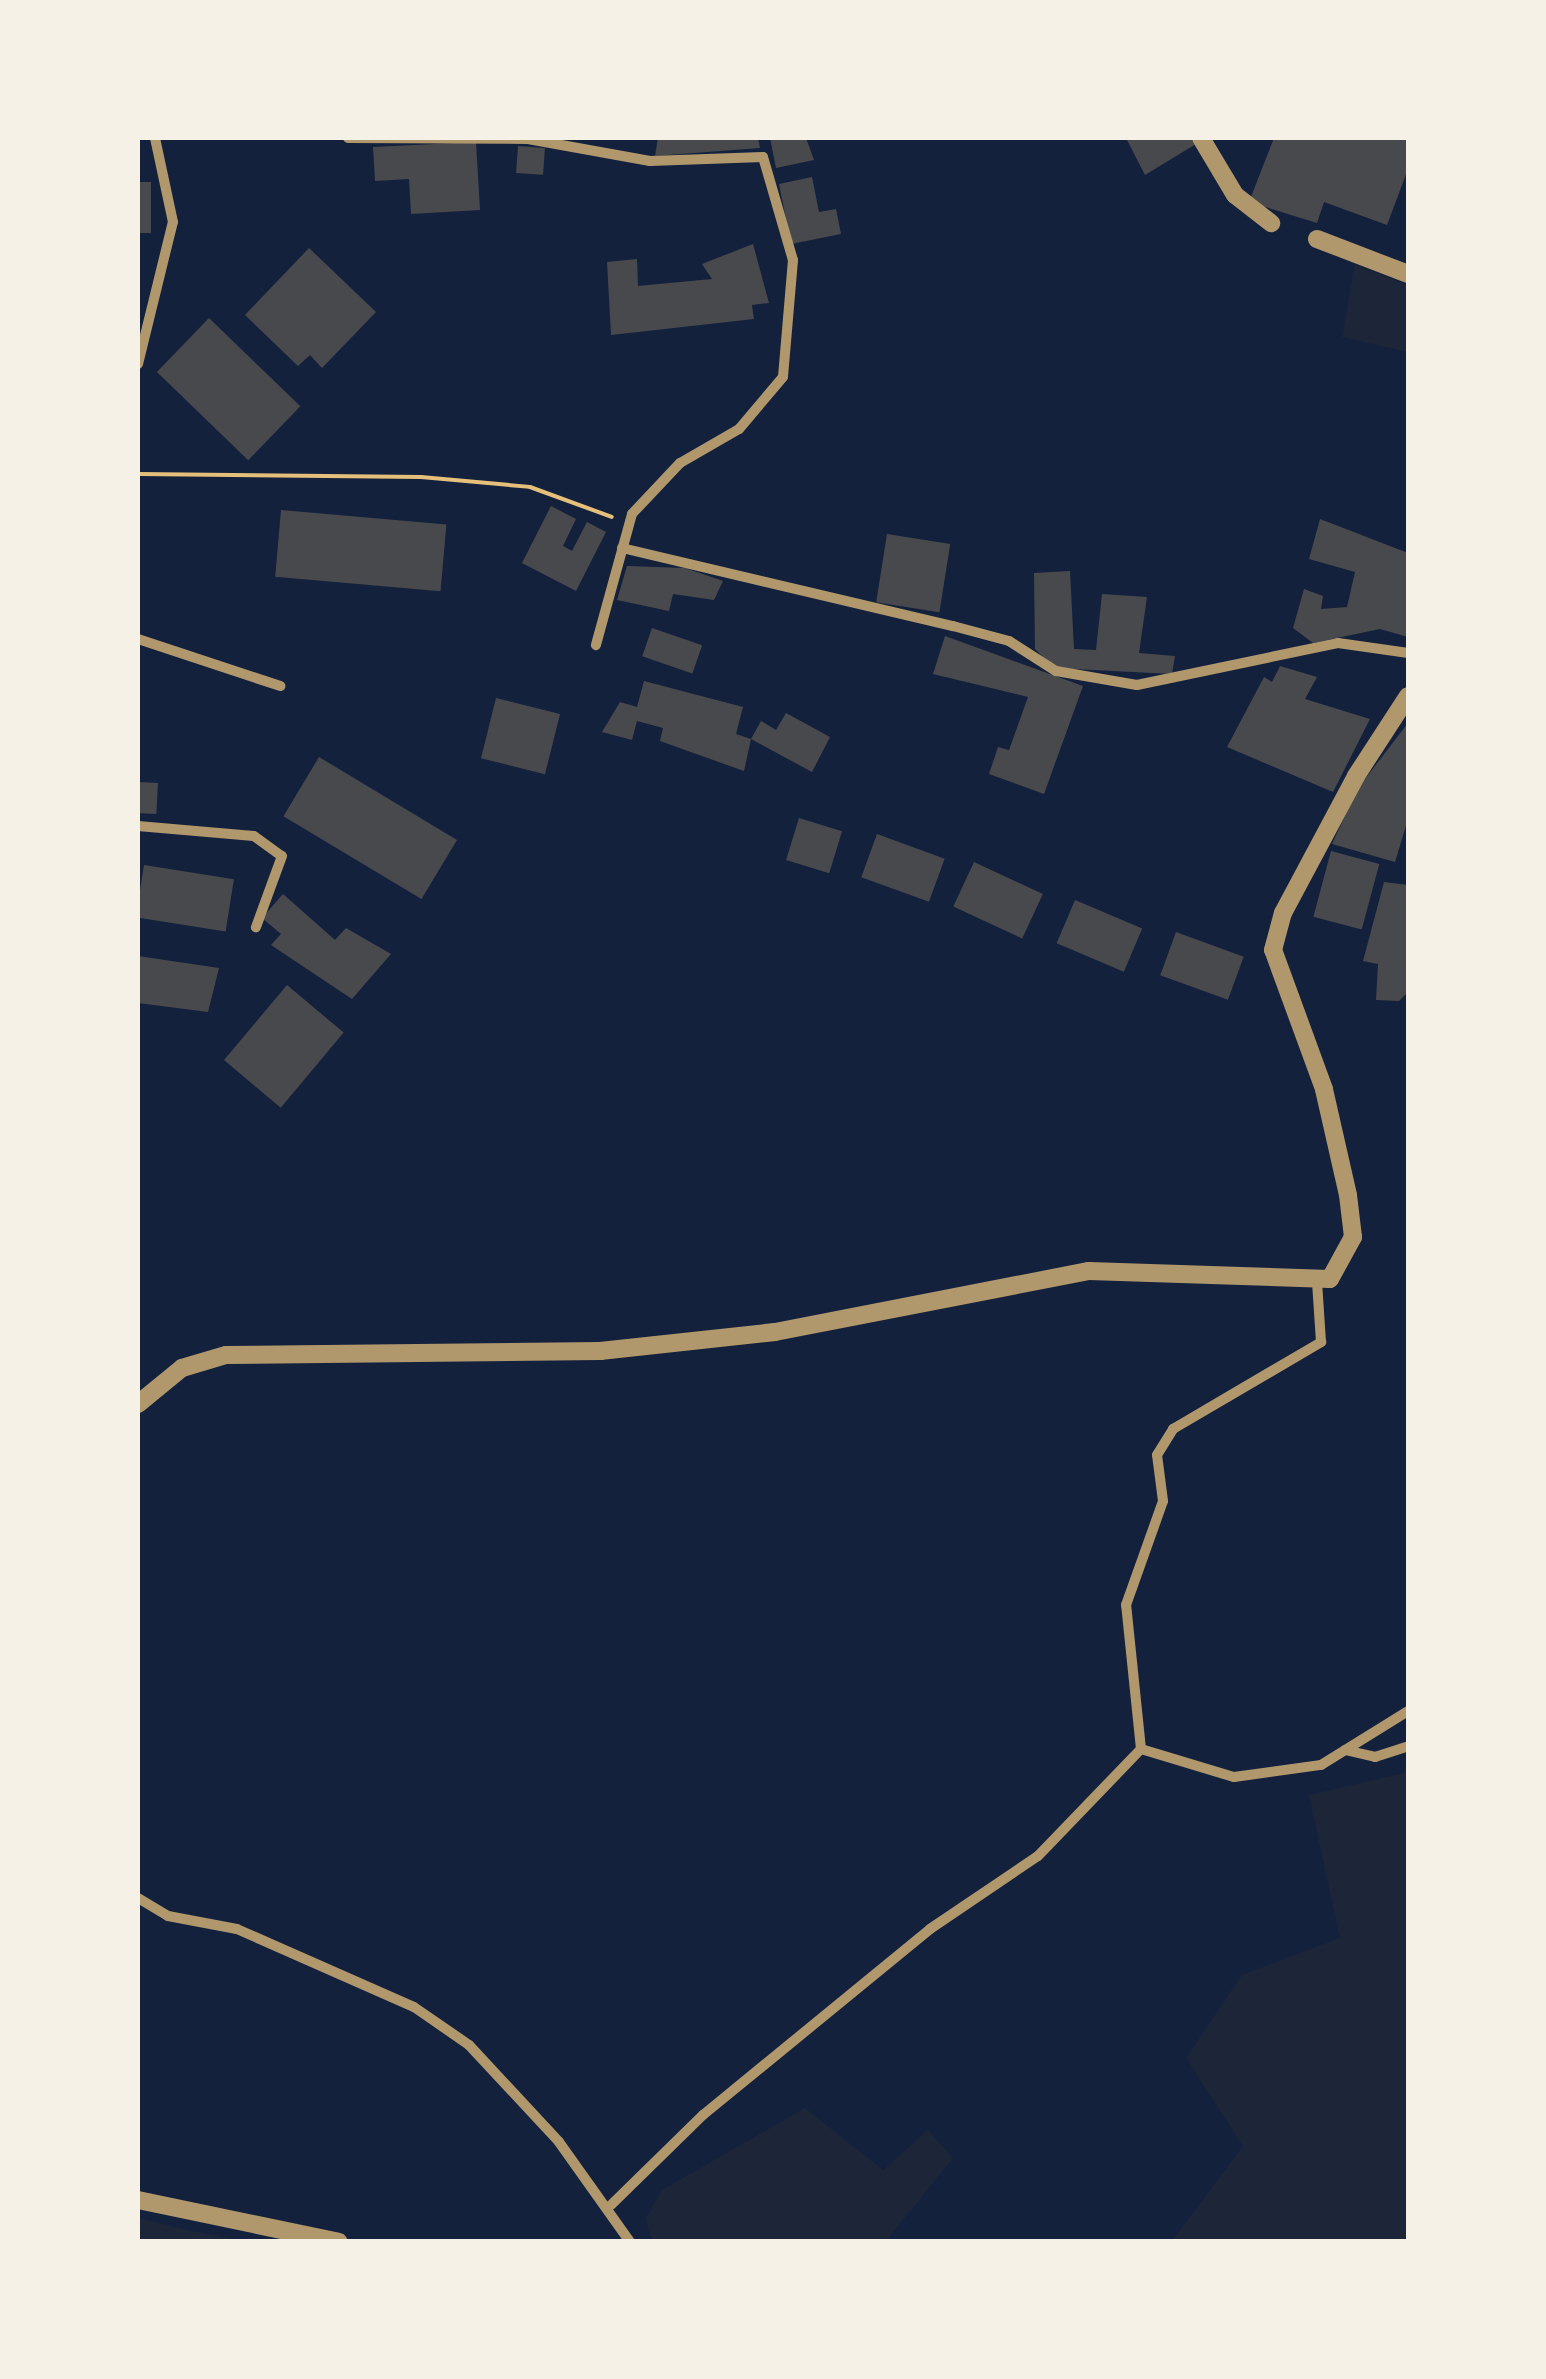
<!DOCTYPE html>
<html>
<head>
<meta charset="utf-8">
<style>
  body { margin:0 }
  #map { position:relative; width:1546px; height:2379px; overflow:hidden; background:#14213d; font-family:"Public Sans",sans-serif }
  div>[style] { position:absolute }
  .green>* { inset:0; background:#1d2539 }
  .building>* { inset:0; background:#48494c; transform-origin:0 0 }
  .path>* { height:4px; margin:-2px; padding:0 2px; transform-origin:2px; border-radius:2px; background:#e5c07b }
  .minor>* { height:10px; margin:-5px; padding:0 5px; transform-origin:5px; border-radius:5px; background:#b1986c }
  .tertiary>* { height:18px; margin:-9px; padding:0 9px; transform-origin:9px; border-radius:9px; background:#b1986c }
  span { translate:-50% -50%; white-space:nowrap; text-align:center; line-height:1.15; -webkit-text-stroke:10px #f6f1e7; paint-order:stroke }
  .frame { position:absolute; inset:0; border:140px solid #f6f1e7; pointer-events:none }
</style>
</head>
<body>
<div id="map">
  <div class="green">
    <i style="clip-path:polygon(1355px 265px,1408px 285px,1408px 352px,1342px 337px)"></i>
    <i style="clip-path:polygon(1408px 1772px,1408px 2241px,1172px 2241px,1243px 2146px,1186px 2058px,1242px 1975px,1340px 1938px,1309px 1795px)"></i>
    <i style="clip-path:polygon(805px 2108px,883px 2170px,928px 2130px,953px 2158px,886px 2241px,652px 2241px,646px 2218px,662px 2190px)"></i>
    <i style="clip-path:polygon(138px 2218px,196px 2232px,246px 2241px,138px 2241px)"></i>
  </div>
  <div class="building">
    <i style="clip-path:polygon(658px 138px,758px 138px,760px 148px,655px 156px)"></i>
    <i style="clip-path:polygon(770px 138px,806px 138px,814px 160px,776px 168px)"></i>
    <i style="clip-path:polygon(1126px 138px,1191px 138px,1196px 144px,1145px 175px)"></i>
    <i style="clip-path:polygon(1274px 138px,1408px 138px,1408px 169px,1387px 225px,1324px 202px,1317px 223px,1249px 202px)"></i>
    <i style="clip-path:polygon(476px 142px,480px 210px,411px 214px,409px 179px,375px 181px,373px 147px)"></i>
    <i style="left:518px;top:146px;width:27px;height:27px;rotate:4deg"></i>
    <i style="clip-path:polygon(812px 177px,819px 212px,836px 209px,841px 234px,791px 244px,779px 184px)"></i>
    <i style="left:138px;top:182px;width:13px;height:51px"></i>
    <i style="clip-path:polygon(753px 244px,769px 303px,752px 305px,754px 319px,611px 335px,607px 262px,637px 259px,638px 286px,712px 279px,702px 264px)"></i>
    <i style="clip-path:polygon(309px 248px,376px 312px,322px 368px,310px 355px,298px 366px,245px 315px)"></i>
    <i style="left:209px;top:318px;width:127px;height:75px;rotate:44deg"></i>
    <i style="clip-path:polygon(551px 506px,576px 519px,563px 546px,572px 551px,587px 522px,606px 532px,576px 591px,522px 563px)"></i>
    <i style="left:281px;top:510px;width:166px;height:67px;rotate:5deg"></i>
    <i style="clip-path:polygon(1320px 519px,1408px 553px,1408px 637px,1380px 629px,1313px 643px,1293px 628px,1304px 589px,1323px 596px,1321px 609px,1347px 607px,1355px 572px,1309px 559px)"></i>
    <i style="left:887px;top:534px;width:64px;height:69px;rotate:9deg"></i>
    <i style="clip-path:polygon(627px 566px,685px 568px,723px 581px,714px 600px,673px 594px,669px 611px,617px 600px)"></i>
    <i style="clip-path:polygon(1070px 571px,1074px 649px,1096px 650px,1102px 594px,1147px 597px,1139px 653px,1175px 656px,1172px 674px,1054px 668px,1035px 649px,1034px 573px)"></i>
    <i style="left:652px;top:628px;width:53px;height:30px;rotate:19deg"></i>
    <i style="clip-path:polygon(945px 636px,1083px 686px,1044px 794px,989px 774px,998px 747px,1009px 750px,1028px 697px,933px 674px)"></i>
    <i style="clip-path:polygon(1280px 666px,1317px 677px,1305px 699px,1370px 719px,1333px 792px,1227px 747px,1264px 677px,1272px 682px)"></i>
    <i style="clip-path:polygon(644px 681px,743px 707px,736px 734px,751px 739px,744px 771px,660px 741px,663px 728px,637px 721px,632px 740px,602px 732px,620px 702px,637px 707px)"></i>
    <i style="left:496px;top:698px;width:66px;height:62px;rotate:14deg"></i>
    <i style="clip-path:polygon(786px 713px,830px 737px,812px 772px,751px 739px,761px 721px,776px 730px)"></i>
    <i style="clip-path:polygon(1408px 723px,1408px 819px,1395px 862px,1332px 844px,1358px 788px)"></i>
    <i style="left:319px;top:757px;width:161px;height:69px;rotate:31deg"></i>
    <i style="left:138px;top:782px;width:20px;height:31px;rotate:3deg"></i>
    <i style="left:799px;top:818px;width:45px;height:44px;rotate:17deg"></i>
    <i style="left:877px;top:834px;width:72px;height:46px;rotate:20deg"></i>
    <i style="left:1331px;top:851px;width:50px;height:68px;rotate:15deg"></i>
    <i style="left:974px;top:862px;width:76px;height:49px;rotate:25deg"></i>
    <i style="left:144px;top:865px;width:91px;height:53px;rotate:9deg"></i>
    <i style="clip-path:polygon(1384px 882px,1408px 885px,1408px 992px,1399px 1001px,1376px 1000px,1378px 964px,1363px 961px)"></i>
    <i style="clip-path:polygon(283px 894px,335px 940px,346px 928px,391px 954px,352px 999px,271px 945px,281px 934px,262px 918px)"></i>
    <i style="left:1075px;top:900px;width:73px;height:47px;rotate:23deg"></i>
    <i style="left:1176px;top:932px;width:72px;height:46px;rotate:20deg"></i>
    <i style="clip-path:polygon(138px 956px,219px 968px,208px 1012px,138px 1003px)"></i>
    <i style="left:287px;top:985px;width:74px;height:98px;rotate:40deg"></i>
  </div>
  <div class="path">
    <i style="left:138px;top:474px;width:283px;rotate:0.6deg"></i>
    <i style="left:421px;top:477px;width:109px;rotate:5.2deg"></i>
    <i style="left:530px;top:487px;width:87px;rotate:20.1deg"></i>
  </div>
  <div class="minor">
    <i style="left:348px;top:138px;width:180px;rotate:0.3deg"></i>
    <i style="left:528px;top:139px;width:124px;rotate:10.2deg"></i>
    <i style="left:650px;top:161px;width:113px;rotate:-2deg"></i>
    <i style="left:763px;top:157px;width:107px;rotate:73.8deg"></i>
    <i style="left:793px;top:260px;width:117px;rotate:94.9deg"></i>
    <i style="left:783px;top:377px;width:68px;rotate:130.2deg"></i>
    <i style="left:739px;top:429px;width:68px;rotate:150deg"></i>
    <i style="left:680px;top:463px;width:70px;rotate:133.3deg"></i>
    <i style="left:632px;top:514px;width:136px;rotate:105.4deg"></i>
    <i style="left:138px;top:364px;width:146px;rotate:-76.2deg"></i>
    <i style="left:173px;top:222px;width:86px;rotate:-102.1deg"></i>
    <i style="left:622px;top:548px;width:340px;rotate:13.3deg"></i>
    <i style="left:953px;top:626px;width:58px;rotate:15deg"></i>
    <i style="left:1009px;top:641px;width:56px;rotate:32.6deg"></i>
    <i style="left:1056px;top:671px;width:82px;rotate:9.8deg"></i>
    <i style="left:1137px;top:685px;width:205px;rotate:-11.8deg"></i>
    <i style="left:1338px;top:643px;width:71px;rotate:8.1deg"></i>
    <i style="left:138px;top:639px;width:150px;rotate:18.3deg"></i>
    <i style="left:138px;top:826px;width:116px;rotate:4.9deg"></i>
    <i style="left:254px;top:836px;width:34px;rotate:36deg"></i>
    <i style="left:282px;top:856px;width:76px;rotate:110.1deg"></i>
    <i style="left:1141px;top:1749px;width:145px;rotate:-95.9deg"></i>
    <i style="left:1126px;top:1605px;width:110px;rotate:-70.4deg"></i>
    <i style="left:1163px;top:1501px;width:46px;rotate:-97.4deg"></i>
    <i style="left:1157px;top:1455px;width:31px;rotate:-58deg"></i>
    <i style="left:1173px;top:1429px;width:172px;rotate:-30.4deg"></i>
    <i style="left:1321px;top:1342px;width:61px;rotate:-93.8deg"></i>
    <i style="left:1141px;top:1749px;width:97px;rotate:16.8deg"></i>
    <i style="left:1234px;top:1777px;width:88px;rotate:-7.9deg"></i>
    <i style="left:1321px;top:1765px;width:102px;rotate:-31.8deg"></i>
    <i style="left:1345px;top:1750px;width:31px;rotate:13deg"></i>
    <i style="left:1375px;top:1757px;width:35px;rotate:-18deg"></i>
    <i style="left:138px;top:1898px;width:35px;rotate:31deg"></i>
    <i style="left:168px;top:1916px;width:70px;rotate:10.7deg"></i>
    <i style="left:237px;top:1929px;width:193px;rotate:23.8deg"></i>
    <i style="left:414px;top:2007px;width:67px;rotate:34.6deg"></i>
    <i style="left:469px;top:2045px;width:132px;rotate:47.1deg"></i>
    <i style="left:559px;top:2142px;width:123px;rotate:54.6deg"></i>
    <i style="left:611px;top:2205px;width:129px;rotate:-44.4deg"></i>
    <i style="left:703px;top:2115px;width:293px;rotate:-39.3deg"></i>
    <i style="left:930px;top:1929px;width:130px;rotate:-34.1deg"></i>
    <i style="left:1038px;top:1856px;width:149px;rotate:-46.1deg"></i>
  </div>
  <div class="tertiary">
    <i style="left:1201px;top:138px;width:66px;rotate:59.2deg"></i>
    <i style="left:1235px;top:195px;width:46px;rotate:37.9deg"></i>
    <i style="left:1317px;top:239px;width:97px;rotate:21deg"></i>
    <i style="left:138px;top:1404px;width:57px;rotate:-39.3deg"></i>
    <i style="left:182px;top:1368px;width:46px;rotate:-16.5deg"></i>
    <i style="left:226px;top:1355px;width:374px;rotate:-0.6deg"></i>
    <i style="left:600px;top:1351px;width:176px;rotate:-6.2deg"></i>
    <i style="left:775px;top:1332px;width:320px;rotate:-11deg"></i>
    <i style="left:1089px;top:1271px;width:241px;rotate:1.9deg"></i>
    <i style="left:1330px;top:1279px;width:48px;rotate:-61.3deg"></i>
    <i style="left:1353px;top:1237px;width:42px;rotate:-96.8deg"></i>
    <i style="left:1348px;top:1195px;width:109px;rotate:-102.8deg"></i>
    <i style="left:1324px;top:1089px;width:148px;rotate:-110.1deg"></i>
    <i style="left:1273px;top:950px;width:38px;rotate:-75deg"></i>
    <i style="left:1283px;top:913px;width:155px;rotate:-61.9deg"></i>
    <i style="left:1356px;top:776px;width:95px;rotate:-57deg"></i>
    <i style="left:138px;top:2200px;width:205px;rotate:11.8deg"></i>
  </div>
  <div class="frame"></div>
</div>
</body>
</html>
